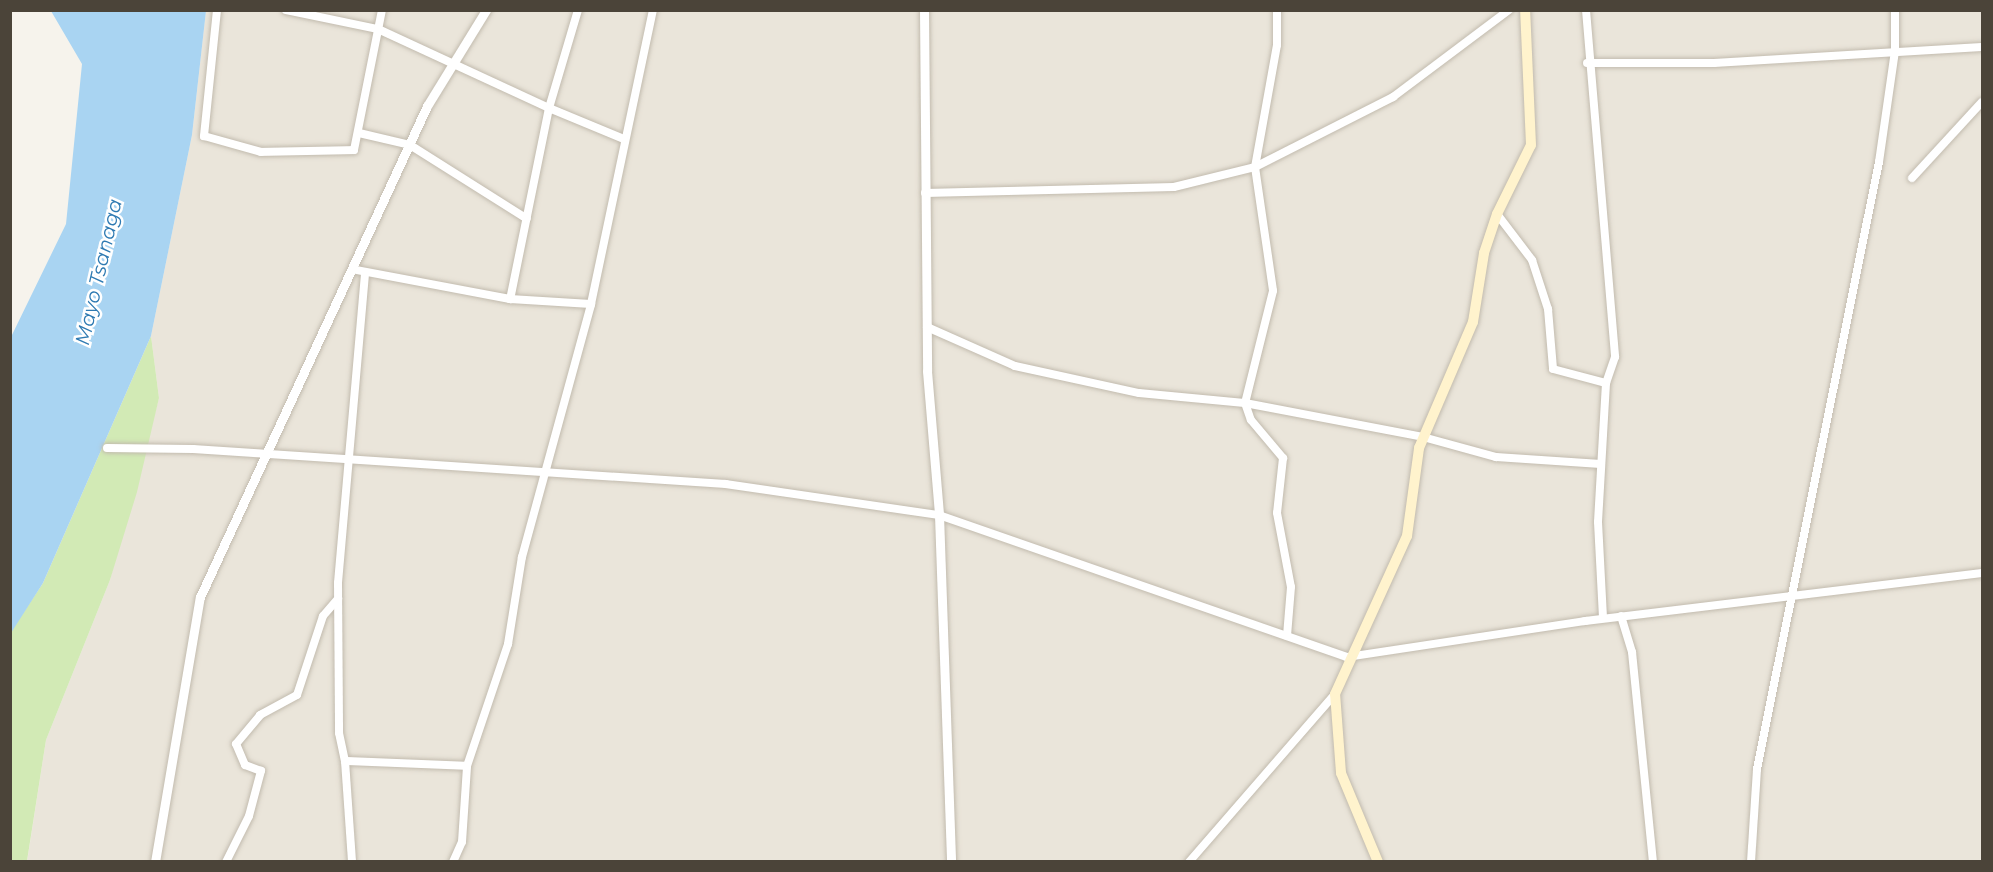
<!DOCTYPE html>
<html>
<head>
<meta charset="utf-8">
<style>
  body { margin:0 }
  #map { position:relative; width:1993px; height:872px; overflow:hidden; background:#f6f3ec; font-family:Montserrat,sans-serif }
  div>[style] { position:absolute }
  .residential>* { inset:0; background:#eae5da }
  .green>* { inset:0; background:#d2eab5 }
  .water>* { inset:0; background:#a9d4f2 }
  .roads { filter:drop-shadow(0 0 2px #c2bbae) drop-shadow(0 0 2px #c2bbae) }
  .minor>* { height:8px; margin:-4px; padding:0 4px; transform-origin:4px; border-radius:4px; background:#fff }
  .tertiary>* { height:9px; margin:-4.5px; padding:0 4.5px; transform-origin:4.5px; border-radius:4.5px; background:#fff }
  .secondary>* { height:10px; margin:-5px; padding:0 5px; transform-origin:5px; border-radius:5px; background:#fff3cd }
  span { translate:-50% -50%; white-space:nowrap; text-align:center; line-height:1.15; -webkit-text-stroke:5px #fff; paint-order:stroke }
  .water-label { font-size:20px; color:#2e7ab2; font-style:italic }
  .frame { position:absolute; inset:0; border:12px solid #4b4439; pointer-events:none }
</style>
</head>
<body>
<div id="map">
  <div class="residential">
    <i style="clip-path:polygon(206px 11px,1982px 11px,1982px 861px,27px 862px,46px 740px,110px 580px,159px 398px,151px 336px,192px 135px)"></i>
  </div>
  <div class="green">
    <i style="clip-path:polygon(151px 336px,159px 398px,137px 492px,110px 580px,46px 740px,27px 861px,11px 861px,10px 633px,43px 583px)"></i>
  </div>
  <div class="water">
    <i style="clip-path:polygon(51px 11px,206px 11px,192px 135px,151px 336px,43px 583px,11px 633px,11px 337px,66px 224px,82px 64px)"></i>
  </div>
  <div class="roads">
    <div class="minor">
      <i style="left:217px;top:10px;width:127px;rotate:95.9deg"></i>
      <i style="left:204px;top:136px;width:59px;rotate:15.7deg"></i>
      <i style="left:261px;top:152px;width:93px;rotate:-1.2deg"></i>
      <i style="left:354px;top:150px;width:143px;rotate:-78.7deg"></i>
      <i style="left:286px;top:10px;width:94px;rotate:11.7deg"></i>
      <i style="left:378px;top:29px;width:188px;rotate:24.8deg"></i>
      <i style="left:549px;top:108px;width:195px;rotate:101.5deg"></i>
      <i style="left:510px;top:299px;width:157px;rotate:-169.3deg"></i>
      <i style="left:578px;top:10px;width:102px;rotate:106.5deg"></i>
      <i style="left:549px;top:108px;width:81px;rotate:22.5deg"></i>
      <i style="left:1277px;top:10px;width:35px;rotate:90deg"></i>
      <i style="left:1277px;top:45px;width:124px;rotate:100.2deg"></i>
      <i style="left:1255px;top:167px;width:125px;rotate:81.7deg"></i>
      <i style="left:1273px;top:291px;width:115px;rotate:104deg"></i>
      <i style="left:1245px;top:403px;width:18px;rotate:71deg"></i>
      <i style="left:1251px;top:420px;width:50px;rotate:49.9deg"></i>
      <i style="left:1283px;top:458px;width:55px;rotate:96.2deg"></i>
      <i style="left:1277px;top:513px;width:75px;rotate:79.3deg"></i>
      <i style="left:1291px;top:587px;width:49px;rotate:94.7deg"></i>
      <i style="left:1586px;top:10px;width:348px;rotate:85.2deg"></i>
      <i style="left:1615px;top:357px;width:28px;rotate:109deg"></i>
      <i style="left:1606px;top:383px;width:139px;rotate:93.3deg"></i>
      <i style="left:1598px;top:522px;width:96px;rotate:87deg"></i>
      <i style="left:1587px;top:63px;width:127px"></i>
      <i style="left:1714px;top:63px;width:268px;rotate:-3.4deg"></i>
      <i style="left:359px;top:133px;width:52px;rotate:13.2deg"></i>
      <i style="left:410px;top:145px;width:138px;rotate:32.3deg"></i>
      <i style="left:1912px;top:178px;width:103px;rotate:-47.4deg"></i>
      <i style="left:925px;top:193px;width:249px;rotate:-1.4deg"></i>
      <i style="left:1174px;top:187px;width:83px;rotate:-13.9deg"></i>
      <i style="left:1255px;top:167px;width:155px;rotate:-26.9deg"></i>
      <i style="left:1393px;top:97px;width:145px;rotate:-36.9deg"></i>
      <i style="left:1497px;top:214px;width:58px;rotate:52.7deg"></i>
      <i style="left:1532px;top:260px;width:52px;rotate:71.9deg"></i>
      <i style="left:1548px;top:309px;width:60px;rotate:85.2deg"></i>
      <i style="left:1553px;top:369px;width:55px;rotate:14.8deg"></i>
      <i style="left:365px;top:274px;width:310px;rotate:95deg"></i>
      <i style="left:338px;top:583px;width:150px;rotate:89.6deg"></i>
      <i style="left:339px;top:733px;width:29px;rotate:78deg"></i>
      <i style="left:345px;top:761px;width:122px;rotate:2.3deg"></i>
      <i style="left:467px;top:766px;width:129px;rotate:-71.4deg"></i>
      <i style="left:508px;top:644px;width:88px;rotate:-80.9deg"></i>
      <i style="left:522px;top:557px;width:262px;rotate:-74.7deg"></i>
      <i style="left:591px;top:304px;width:300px;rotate:-78.1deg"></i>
      <i style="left:510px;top:299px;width:81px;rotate:3.5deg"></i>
      <i style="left:927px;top:327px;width:96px;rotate:23.9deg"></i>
      <i style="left:1015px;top:366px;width:127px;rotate:12.3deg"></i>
      <i style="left:1139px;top:393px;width:106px;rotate:5.4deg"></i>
      <i style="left:1245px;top:403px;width:181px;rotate:10.8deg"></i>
      <i style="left:1423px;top:437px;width:76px;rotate:15.3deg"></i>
      <i style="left:1496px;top:457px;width:105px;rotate:3.8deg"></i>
      <i style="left:107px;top:448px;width:86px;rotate:0.7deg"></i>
      <i style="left:193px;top:449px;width:534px;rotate:3.76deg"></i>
      <i style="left:726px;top:484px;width:215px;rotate:8.3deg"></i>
      <i style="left:939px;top:515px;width:432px;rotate:19.2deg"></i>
      <i style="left:1347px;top:657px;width:241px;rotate:-8.6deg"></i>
      <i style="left:1585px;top:621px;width:400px;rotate:-6.9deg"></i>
      <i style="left:1621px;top:616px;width:38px;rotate:73deg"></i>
      <i style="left:1632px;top:652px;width:211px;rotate:84.3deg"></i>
      <i style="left:345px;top:761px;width:101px;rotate:86deg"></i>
      <i style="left:226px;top:862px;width:51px;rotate:-63.4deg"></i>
      <i style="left:249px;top:816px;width:47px;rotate:-75.1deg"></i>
      <i style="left:261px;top:771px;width:17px;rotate:-159deg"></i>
      <i style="left:245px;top:765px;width:23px;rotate:-113deg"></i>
      <i style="left:236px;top:744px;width:38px;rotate:-50deg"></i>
      <i style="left:260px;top:715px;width:42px;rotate:-28.4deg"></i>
      <i style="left:297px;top:695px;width:83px;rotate:-71.8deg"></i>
      <i style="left:323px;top:616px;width:23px;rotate:-49deg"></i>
      <i style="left:453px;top:862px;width:22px;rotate:-66deg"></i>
      <i style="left:462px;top:842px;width:76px;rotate:-86.2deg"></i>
      <i style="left:1189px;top:862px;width:223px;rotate:-49deg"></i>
      <i style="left:1751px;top:862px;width:93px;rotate:-86.3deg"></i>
      <i style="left:1757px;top:769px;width:619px;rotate:-78.64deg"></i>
      <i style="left:1879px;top:162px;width:112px;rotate:-81.8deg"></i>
      <i style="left:1895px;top:51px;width:41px;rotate:-90deg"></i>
    </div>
    <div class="tertiary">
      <i style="left:924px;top:10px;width:361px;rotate:89.5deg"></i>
      <i style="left:927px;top:371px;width:144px;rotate:85.2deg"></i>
      <i style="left:939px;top:515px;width:347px;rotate:88deg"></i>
      <i style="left:155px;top:862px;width:269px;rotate:-80.4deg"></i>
      <i style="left:200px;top:597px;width:541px;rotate:-65.19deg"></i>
      <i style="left:427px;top:106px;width:113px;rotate:-58.4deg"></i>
    </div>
    <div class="secondary">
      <i style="left:1378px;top:862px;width:96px;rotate:-112.6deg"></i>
      <i style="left:1341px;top:773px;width:79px;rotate:-94.3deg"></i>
      <i style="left:1335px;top:694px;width:174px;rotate:-65.5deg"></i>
      <i style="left:1407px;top:536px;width:89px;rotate:-82.2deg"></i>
      <i style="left:1419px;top:448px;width:137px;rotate:-66.8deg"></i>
      <i style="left:1473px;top:322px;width:70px;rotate:-80.9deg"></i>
      <i style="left:1484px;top:253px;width:41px;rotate:-71.6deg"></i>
      <i style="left:1497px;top:214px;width:77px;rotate:-63.8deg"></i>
      <i style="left:1531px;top:145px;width:135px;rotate:-92.5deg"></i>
    </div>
  </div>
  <div class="water-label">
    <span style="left:99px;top:272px;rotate:-77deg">Mayo Tsanaga</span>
  </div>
  <div class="frame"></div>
</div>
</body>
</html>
